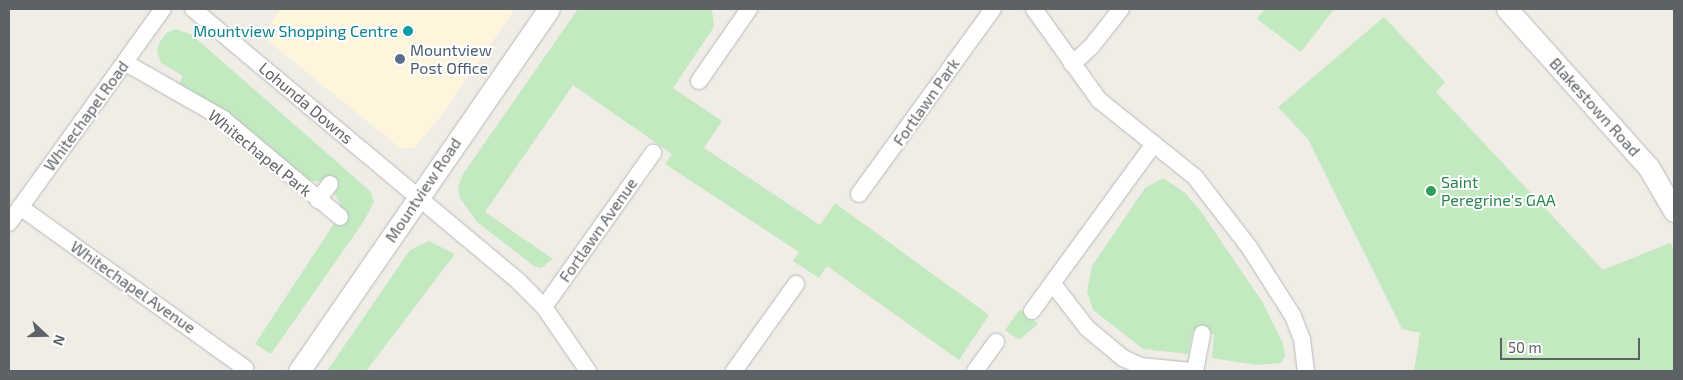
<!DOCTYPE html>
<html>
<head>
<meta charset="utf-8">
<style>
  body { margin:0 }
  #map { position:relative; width:1683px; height:380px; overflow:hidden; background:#f0ede6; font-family:"Exo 2",sans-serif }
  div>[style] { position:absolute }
  .commercial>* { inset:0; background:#fff5dc }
  .green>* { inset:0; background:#c3e9c1 }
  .roads { filter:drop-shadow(0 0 1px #b6b9bd) drop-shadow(0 0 1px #b6b9bd) }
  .minor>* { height:16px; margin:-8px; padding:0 8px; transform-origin:8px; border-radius:8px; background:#fff }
  .tertiary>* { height:21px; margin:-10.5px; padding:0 10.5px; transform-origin:10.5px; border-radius:10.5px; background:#fff }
  .dots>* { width:14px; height:14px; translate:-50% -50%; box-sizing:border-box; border:2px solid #fff; border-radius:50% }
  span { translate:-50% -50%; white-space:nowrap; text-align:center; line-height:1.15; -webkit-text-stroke:4px #fff; paint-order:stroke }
  .culture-label { font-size:16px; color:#0d838f }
  .right { translate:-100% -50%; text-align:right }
  .service-label { font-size:16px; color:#4e5e75 }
  .left { translate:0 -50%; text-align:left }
  .street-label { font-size:16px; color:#5d6267 }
  .leisure-label { font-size:16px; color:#27864d }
  .frame { position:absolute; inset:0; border:10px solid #5d6267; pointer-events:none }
  .north { position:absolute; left:20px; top:310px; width:50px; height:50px; -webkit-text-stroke:4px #fff; paint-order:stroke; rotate:111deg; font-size:14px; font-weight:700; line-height:20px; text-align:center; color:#5d6267 }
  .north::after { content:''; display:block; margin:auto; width:18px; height:22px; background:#5d6267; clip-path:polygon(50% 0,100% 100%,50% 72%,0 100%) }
  .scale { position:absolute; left:1500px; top:338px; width:140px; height:22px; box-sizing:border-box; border:2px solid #5d6267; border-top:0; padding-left:6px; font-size:15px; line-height:18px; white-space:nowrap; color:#5d6267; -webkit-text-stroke:4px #fff; paint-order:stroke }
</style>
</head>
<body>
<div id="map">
  <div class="commercial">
    <i style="clip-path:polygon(281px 9px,515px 9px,441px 116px,414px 148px,400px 148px,262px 36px)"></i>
  </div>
  <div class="green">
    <i style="clip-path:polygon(578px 9px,712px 9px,714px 27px,673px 88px,722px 121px,704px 148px,820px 225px,835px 203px,989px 315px,959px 360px,827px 266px,819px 278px,793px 261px,799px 252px,665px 164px,672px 154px,573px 85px,485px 212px,553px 259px,541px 268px,534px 266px,476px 221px,460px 198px,458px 187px,463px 174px)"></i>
    <i style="clip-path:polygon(1265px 9px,1334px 9px,1301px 52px,1257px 19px)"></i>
    <i style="clip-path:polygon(1384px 17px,1445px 82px,1436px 92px,1603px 270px,1670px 243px,1674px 249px,1674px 371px,1414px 371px,1420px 333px,1402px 329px,1308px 139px,1278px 107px)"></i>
    <i style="clip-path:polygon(176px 29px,192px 35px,370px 191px,374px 202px,364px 221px,271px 354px,255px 344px,343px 210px,329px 183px,307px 180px,243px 125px,179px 84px,183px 76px,161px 63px,157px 51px,160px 41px,168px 32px)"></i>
    <i style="clip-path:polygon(1163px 178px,1184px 192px,1200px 210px,1263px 303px,1283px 343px,1285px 356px,1281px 363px,1257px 365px,1212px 358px,1214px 334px,1193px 330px,1188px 354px,1143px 349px,1093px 310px,1087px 292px,1092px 266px,1145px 188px)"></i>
    <i style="clip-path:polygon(429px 241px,455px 254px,366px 371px,327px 371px,410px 250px)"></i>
    <i style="clip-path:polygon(1020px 309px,1038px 324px,1019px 340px,1005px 330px)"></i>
  </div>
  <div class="roads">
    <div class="minor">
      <i style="left:193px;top:9px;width:425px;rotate:39.9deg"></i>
      <i style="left:519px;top:282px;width:35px;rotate:45deg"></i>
      <i style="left:544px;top:307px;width:78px;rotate:55.5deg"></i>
      <i style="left:1034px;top:9px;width:112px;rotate:54.5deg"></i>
      <i style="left:1099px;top:100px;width:123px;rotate:38.7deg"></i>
      <i style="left:1195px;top:177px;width:88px;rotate:52.4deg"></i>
      <i style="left:1249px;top:247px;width:82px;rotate:57.5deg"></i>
      <i style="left:1293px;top:316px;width:25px;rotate:69deg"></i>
      <i style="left:1302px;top:339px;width:32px;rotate:83deg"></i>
      <i style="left:126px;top:63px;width:111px;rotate:29.8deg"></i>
      <i style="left:222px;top:118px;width:154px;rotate:40deg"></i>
      <i style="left:1072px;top:64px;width:25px;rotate:-42deg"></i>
      <i style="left:1091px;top:47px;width:48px;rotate:-51.7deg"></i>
      <i style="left:699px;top:81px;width:88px;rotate:-55.2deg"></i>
      <i style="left:859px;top:194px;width:228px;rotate:-54.1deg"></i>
      <i style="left:318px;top:200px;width:20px;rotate:-53deg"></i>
      <i style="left:20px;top:207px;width:277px;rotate:35.6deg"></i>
      <i style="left:9px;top:223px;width:264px;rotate:-54.3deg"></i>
      <i style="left:1053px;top:284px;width:56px;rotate:52.3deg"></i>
      <i style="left:1087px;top:328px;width:47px;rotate:39.8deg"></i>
      <i style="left:1123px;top:358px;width:19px;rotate:25deg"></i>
      <i style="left:1140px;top:366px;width:52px;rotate:5.5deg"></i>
      <i style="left:544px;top:307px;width:189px;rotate:-54.7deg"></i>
      <i style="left:1032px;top:311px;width:207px;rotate:-53.9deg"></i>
      <i style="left:734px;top:371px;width:107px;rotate:-54.5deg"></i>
      <i style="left:975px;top:371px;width:36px;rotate:-54deg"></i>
      <i style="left:1195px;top:371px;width:38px;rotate:-79deg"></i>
    </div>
    <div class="tertiary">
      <i style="left:1507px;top:9px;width:213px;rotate:48.2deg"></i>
      <i style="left:1649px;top:168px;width:50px;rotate:59.8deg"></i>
      <i style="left:299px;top:371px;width:440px;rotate:-55.4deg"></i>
    </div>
  </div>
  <div class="dots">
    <i style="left:408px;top:31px;background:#0f9aa8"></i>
    <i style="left:400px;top:59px;background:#5c6f8a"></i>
    <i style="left:1431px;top:191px;background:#2e9e5b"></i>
  </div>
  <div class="culture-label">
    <span class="right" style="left:398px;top:31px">Mountview Shopping Centre</span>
  </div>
  <div class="service-label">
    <span class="left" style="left:410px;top:59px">Mountview<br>Post Office</span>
  </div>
  <div class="street-label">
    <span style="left:926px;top:102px;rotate:-55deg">Fortlawn Park</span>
    <span style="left:306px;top:103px;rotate:40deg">Lohunda Downs</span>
    <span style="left:1595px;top:107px;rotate:48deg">Blakestown Road</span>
    <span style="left:86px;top:116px;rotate:-54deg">Whitechapel Road</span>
    <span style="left:260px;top:153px;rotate:39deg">Whitechapel Park</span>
    <span style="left:423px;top:190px;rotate:-56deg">Mountview Road</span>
    <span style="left:598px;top:230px;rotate:-55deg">Fortlawn Avenue</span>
    <span style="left:133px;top:287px;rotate:35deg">Whitechapel Avenue</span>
  </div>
  <div class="leisure-label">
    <span class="left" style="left:1441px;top:191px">Saint<br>Peregrine's GAA</span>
  </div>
  <div class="frame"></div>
  <div class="north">N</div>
  <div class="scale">50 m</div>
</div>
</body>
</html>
